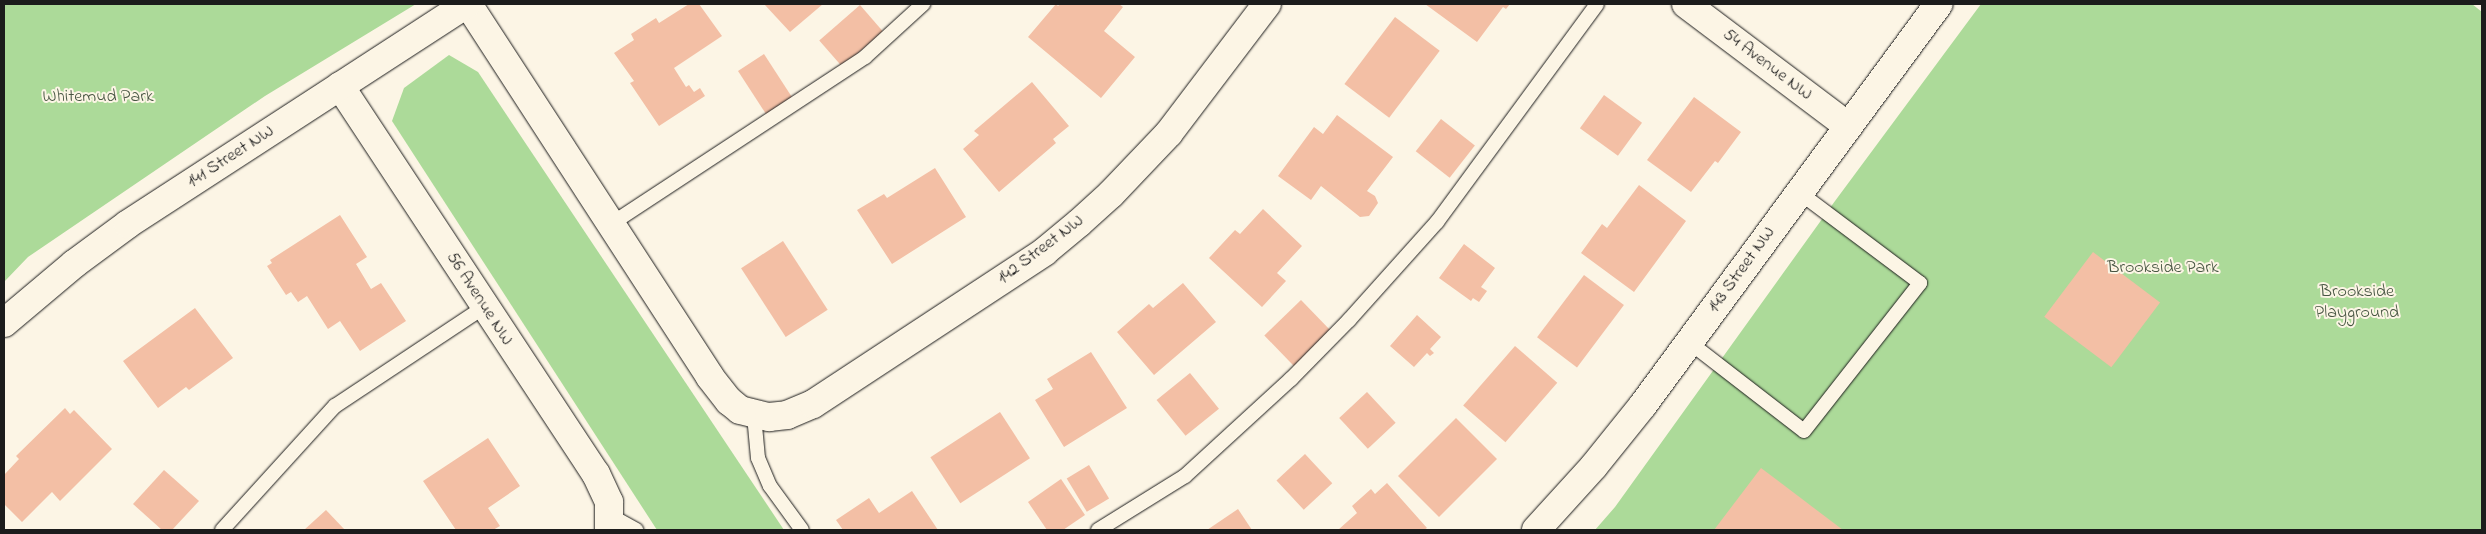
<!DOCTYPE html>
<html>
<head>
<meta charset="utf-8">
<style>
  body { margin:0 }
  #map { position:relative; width:2486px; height:534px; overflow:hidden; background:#fcf5e5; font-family:"Indie Flower",sans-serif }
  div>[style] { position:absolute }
  .green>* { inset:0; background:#acda99 }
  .building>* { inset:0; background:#f3bfa5; transform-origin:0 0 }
  .roads { filter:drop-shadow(0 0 1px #1c1c1c) drop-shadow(0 0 1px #1c1c1c) }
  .lane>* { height:14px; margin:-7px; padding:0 7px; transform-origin:7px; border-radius:7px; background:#fcf5e5 }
  .street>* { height:28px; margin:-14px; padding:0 14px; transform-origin:14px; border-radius:14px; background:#fcf5e5 }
  .secondary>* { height:28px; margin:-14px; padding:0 14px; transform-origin:14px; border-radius:14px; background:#fcf5e5 }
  span { translate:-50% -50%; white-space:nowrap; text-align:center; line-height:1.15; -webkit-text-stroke:4px #fcf5e5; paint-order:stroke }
  .street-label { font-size:18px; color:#1c1c1c }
  .park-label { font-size:18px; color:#475542 }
  .frame { position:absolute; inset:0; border:5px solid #1c1c1c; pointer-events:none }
</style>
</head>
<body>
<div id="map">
  <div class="green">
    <i style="clip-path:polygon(4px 4px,416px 4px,265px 96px,28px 257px,4px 282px)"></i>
    <i style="clip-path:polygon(1981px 4px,2472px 4px,2482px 12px,2482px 530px,1595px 530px,1615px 507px,1835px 201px)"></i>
    <i style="clip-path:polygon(449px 55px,478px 72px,784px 530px,657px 530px,392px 121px,404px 88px)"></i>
  </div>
  <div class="building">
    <i style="clip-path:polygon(689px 4px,699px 4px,722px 36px,674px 68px,686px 87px,689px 85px,694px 92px,700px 88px,705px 96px,659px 126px,630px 83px,634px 81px,614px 53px,634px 40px,631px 34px,656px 18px,659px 23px)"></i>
    <i style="clip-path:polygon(764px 4px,823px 4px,790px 32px)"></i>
    <i style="clip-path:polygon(1056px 4px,1058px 6px,1060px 4px,1119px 4px,1123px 7px,1104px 31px,1135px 57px,1101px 98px,1028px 37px)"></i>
    <i style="clip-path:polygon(1425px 4px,1510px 4px,1506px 9px,1503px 7px,1477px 42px)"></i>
    <i style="left:860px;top:5px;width:35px;height:54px;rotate:49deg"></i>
    <i style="left:1395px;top:17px;width:56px;height:84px;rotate:37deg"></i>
    <i style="left:764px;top:54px;width:56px;height:31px;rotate:57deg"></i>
    <i style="clip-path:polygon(1032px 82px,1069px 126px,1053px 139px,1056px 143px,999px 192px,963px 149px,979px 135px,974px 131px)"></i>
    <i style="left:1604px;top:95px;width:47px;height:41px;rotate:36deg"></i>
    <i style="clip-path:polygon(1694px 97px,1741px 132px,1718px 163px,1715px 161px,1691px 192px,1647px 160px)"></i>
    <i style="clip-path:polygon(1337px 115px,1393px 157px,1367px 191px,1375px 196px,1378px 203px,1369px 216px,1360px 217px,1321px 186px,1311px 200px,1278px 176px,1314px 127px,1323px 134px)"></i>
    <i style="left:1441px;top:119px;width:43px;height:41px;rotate:38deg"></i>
    <i style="clip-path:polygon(935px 168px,966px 217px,892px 264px,857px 210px,884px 194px,887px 198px)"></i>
    <i style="clip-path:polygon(1639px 185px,1686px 221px,1634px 292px,1581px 253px,1602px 224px,1607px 228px)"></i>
    <i style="clip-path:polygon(1263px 209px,1302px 246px,1277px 273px,1286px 281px,1262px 307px,1209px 258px,1235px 230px,1240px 234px)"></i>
    <i style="clip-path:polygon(340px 215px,367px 257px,356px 264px,371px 289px,381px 283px,406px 321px,360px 351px,340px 321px,328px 329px,307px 296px,298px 302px,291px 292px,286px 295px,267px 266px,272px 263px,270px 260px)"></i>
    <i style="left:783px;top:241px;width:82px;height:50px;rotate:57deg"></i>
    <i style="clip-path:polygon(1464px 244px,1495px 268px,1481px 287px,1487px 291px,1479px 302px,1473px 298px,1471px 301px,1439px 278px)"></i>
    <i style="left:2093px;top:252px;width:84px;height:81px;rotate:37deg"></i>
    <i style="left:1584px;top:275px;width:50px;height:78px;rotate:37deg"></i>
    <i style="clip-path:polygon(1183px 283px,1216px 322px,1154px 375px,1117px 332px,1149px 304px,1153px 308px)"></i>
    <i style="left:1301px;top:300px;width:45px;height:51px;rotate:46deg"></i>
    <i style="clip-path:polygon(195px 308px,233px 358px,189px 390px,186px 387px,158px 408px,123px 361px)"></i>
    <i style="clip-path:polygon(1417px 315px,1441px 337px,1430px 349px,1434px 353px,1430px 356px,1427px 353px,1414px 367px,1390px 346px)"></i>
    <i style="left:1515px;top:346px;width:56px;height:79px;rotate:41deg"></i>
    <i style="clip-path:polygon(1091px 352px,1127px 408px,1064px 447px,1035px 400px,1053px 389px,1047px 379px)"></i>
    <i style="left:1190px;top:373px;width:46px;height:43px;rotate:51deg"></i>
    <i style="left:1367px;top:392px;width:42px;height:38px;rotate:47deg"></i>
    <i style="clip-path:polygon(65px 408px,70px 414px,74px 410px,112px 449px,60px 501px,52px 492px,22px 522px,4px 504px,4px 475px,19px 459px,16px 456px)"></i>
    <i style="left:1000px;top:412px;width:55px;height:83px;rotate:57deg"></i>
    <i style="left:1456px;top:418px;width:58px;height:82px;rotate:45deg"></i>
    <i style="clip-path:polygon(488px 438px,520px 486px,488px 508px,500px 526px,493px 530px,456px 530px,423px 481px)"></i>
    <i style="left:1305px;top:454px;width:40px;height:39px;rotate:47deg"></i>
    <i style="left:1089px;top:465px;width:39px;height:26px;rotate:59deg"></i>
    <i style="clip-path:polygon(1761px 468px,1843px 530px,1714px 530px)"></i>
    <i style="clip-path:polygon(164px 470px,199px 501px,172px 530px,162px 530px,133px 504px)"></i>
    <i style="clip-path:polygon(1061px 479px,1085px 515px,1063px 530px,1047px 530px,1028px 502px)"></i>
    <i style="clip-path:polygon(1387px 483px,1427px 528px,1424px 530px,1338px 530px,1357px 513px,1352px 506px,1371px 489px,1375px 494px)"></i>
    <i style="clip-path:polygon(912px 491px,938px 530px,843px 530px,836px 520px,869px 498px,879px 513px)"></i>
    <i style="clip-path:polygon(1238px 509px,1252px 530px,1207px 530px)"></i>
    <i style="clip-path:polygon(326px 510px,345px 530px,304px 530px)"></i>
  </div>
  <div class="roads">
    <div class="lane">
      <i style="left:611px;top:224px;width:304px;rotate:-33.3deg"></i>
      <i style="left:865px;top:57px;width:79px;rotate:-42.4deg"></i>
      <i style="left:1689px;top:342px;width:145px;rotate:37.7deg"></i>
      <i style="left:1804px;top:431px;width:188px;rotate:-51.9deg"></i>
      <i style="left:1920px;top:283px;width:151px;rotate:-143.1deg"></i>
      <i style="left:754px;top:415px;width:43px;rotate:84.7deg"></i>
      <i style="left:758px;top:458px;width:30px;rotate:67deg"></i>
      <i style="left:770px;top:486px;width:54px;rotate:54deg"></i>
      <i style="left:611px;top:516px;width:29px;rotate:29deg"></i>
      <i style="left:222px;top:530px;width:168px;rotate:-47.7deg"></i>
      <i style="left:335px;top:406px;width:179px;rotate:-33.6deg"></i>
      <i style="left:1098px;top:530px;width:102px;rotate:-31.8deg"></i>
      <i style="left:1185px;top:476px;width:144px;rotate:-42.5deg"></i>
      <i style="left:1291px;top:379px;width:83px;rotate:-45.5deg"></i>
      <i style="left:1349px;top:320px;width:132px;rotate:-48.1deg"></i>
      <i style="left:1437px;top:222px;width:270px;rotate:-53.7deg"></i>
    </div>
    <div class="street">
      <i style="left:468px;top:4px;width:445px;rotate:57deg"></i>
      <i style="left:710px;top:377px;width:31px;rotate:52deg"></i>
      <i style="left:729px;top:401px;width:14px;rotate:39deg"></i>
      <i style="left:740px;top:410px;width:30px;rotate:14deg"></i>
      <i style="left:769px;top:417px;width:18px;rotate:-6deg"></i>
      <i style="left:787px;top:415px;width:28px;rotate:-23deg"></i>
      <i style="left:813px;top:404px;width:277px;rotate:-33.3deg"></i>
      <i style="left:1044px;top:252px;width:45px;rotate:-39.6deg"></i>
      <i style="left:1079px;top:223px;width:43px;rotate:-42.2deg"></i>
      <i style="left:1111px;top:194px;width:84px;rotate:-46.4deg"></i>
      <i style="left:1169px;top:133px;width:162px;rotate:-52.8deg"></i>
      <i style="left:1686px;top:4px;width:203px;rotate:37deg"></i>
      <i style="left:340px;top:86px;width:465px;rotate:56.6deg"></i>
      <i style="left:596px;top:474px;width:31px;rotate:65deg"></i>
      <i style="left:609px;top:502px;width:28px;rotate:90deg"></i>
      <i style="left:4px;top:323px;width:92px;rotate:-40.1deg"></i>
      <i style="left:74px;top:264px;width:67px;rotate:-36.5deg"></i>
      <i style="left:128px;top:224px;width:404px;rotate:-33deg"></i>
    </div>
    <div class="secondary">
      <i style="left:1536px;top:530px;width:86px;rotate:-47.8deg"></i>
      <i style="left:1594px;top:466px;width:78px;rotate:-51.2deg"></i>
      <i style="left:1643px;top:405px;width:498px;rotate:-53.6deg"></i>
    </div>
  </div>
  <div class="street-label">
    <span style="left:1767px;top:65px;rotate:37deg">54 Avenue NW</span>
    <span style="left:231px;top:157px;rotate:-33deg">141 Street NW</span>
    <span style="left:1041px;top:250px;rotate:-37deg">142 Street NW</span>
    <span style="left:1742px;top:270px;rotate:-54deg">143 Street NW</span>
    <span style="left:479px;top:299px;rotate:57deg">56 Avenue NW</span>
  </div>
  <div class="park-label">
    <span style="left:98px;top:97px">Whitemud Park</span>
    <span style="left:2163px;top:268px">Brookside Park</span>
    <span style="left:2357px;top:303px">Brookside<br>Playground</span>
  </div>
  <div class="frame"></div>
</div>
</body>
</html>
